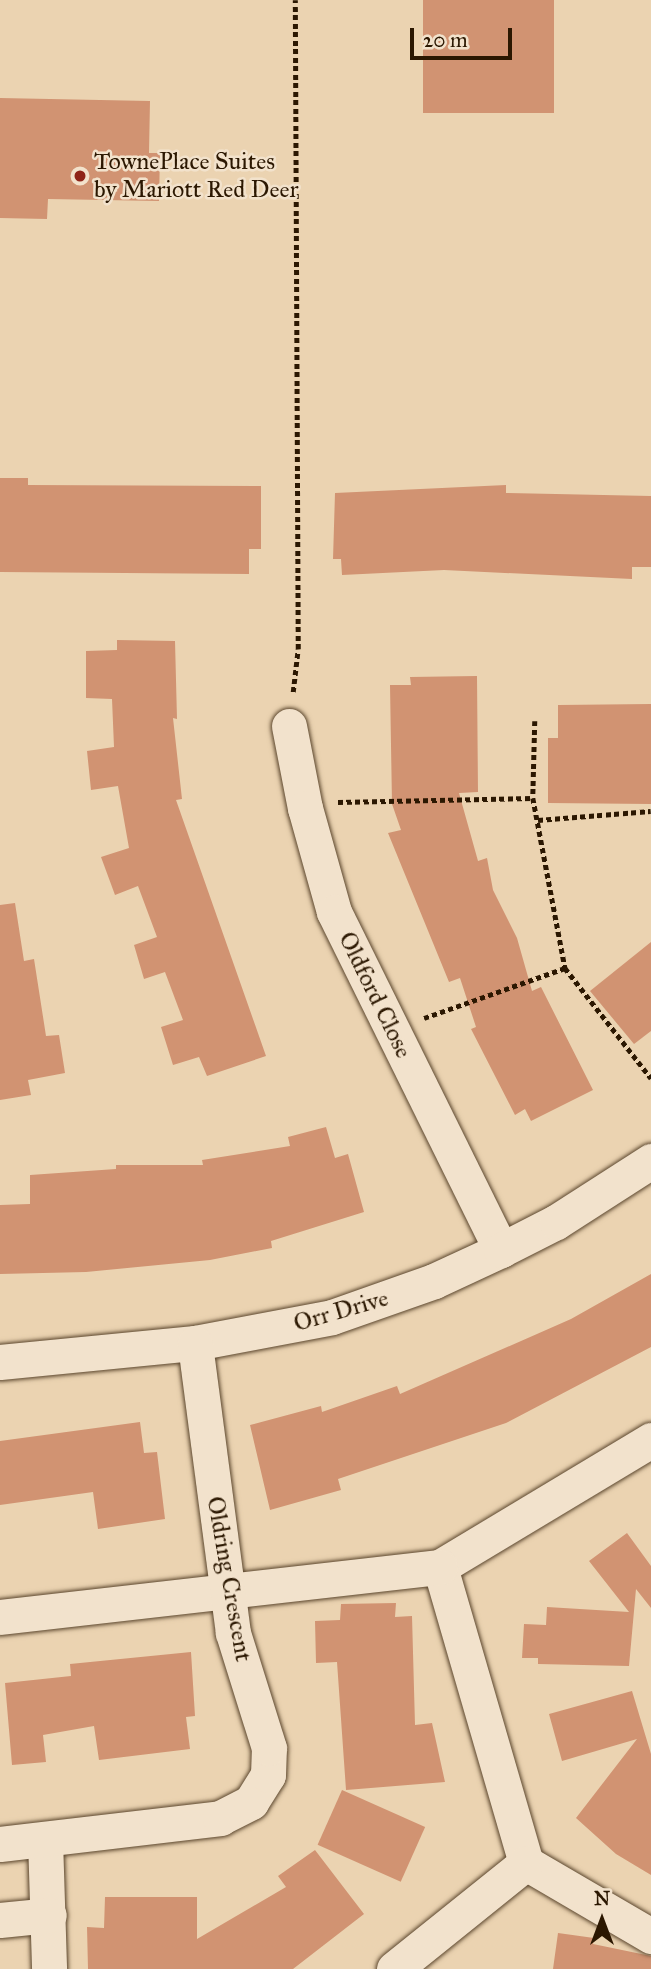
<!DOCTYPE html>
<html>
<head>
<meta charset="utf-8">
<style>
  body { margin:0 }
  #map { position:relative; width:651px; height:1969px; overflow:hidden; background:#ebd3b1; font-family:"IM FELL Great Primer",serif }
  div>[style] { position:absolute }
  .building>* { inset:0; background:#d19372; transform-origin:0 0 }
  .path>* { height:4.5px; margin-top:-2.25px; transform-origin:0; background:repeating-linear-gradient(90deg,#2b1701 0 5px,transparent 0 8.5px) }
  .roads { filter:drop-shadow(0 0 2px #5b462d) drop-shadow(0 0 2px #5b462d) }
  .minor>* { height:35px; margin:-17.5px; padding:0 17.5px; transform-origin:17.5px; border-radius:17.5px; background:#f2e2cc }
  .dots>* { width:19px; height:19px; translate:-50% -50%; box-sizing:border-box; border:4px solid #f2e2cc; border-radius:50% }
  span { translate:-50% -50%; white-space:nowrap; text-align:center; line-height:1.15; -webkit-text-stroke:5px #f2e2cc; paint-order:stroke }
  .poi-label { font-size:24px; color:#2b1701 }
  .left { translate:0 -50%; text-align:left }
  .street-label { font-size:24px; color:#2b1701 }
  .north { position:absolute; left:567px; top:1885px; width:70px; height:70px; -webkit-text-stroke:5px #f2e2cc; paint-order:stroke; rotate:0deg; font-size:19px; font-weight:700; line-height:28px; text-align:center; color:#2b1701 }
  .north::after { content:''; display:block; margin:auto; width:24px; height:32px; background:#2b1701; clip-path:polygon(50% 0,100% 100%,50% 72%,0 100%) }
  .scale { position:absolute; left:410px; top:28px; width:102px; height:32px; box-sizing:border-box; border:4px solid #2b1701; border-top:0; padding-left:9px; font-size:21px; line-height:24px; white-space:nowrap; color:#2b1701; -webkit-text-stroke:5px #f2e2cc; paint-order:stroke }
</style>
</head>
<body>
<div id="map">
  <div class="building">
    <i style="left:423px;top:0;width:131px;height:113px"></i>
    <i style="clip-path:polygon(0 98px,150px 101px,149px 153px,160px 153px,159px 201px,48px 199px,47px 219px,0 218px)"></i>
    <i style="clip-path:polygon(0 478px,28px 478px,28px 485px,261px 486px,261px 549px,249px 549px,249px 574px,0 572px)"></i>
    <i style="clip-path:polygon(506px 485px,506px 493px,651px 496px,651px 567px,632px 567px,632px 579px,444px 570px,342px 575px,341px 559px,333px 559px,335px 493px)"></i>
    <i style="clip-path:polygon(117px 640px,175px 641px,177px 719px,173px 718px,182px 799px,176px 800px,266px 1056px,207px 1076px,199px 1057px,173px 1065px,161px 1027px,183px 1020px,165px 972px,144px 979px,134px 945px,157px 937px,138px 886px,115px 895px,101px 857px,129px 848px,118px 786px,91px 790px,87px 751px,114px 747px,112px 699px,86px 698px,86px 651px,117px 650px)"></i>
    <i style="clip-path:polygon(477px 676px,478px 792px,459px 793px,478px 861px,487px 858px,493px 890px,517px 938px,532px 991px,541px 987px,593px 1090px,531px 1121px,525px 1109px,515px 1115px,471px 1029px,476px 1027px,460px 978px,449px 982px,388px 833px,401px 830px,392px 804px,390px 685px,411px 685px,410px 677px)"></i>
    <i style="clip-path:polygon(651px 704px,651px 804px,548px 803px,548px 738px,558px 738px,558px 705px)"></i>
    <i style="clip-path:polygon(15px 903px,24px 961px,34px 959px,46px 1036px,59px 1035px,65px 1073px,28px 1080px,31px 1095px,0 1100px,0 905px)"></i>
    <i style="clip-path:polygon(651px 942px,651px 1031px,634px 1044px,590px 991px)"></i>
    <i style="clip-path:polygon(326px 1127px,335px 1158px,348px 1154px,364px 1212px,271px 1241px,272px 1248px,210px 1260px,86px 1272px,0 1274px,0 1205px,30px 1204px,30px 1175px,116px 1169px,116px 1165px,203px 1165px,202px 1160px,290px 1146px,288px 1137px)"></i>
    <i style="clip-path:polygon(651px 1274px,651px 1347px,506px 1423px,338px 1479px,341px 1490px,270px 1510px,250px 1425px,321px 1406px,322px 1412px,397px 1386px,400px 1394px,571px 1319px)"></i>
    <i style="clip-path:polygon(140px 1422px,144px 1453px,157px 1452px,165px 1519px,98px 1529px,93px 1492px,0 1505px,0 1441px)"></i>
    <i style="clip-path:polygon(627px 1533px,651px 1566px,651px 1608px,636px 1589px,629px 1666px,538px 1664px,538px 1658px,522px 1658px,524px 1624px,546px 1625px,547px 1607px,629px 1612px,589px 1561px)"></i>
    <i style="clip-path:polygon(396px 1603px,395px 1617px,412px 1616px,415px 1725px,432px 1723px,445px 1782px,346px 1790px,337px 1662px,316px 1663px,315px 1621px,340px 1620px,341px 1604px)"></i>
    <i style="clip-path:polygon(191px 1652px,195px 1716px,186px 1717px,190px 1749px,99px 1760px,94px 1726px,43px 1735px,46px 1762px,12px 1765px,5px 1683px,71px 1676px,70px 1664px)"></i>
    <i style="clip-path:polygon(632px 1691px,651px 1754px,651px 1875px,616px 1854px,576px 1818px,637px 1739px,562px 1761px,549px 1714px)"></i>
    <i style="left:342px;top:1790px;width:91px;height:60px;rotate:24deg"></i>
    <i style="clip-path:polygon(315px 1850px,364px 1914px,293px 1969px,88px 1969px,87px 1927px,104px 1928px,105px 1897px,197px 1897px,197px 1939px,286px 1887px,278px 1876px)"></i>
    <i style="clip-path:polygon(558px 1933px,594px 1938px,593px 1944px,651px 1956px,651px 1969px,553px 1969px)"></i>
  </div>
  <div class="path">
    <i style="left:293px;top:692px;width:43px;rotate:-83.4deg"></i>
    <i style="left:298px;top:649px;width:649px;rotate:-90.26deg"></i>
    <i style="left:535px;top:721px;width:77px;rotate:91.5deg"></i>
    <i style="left:533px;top:798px;width:173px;rotate:79.3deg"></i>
    <i style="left:565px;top:968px;width:140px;rotate:52deg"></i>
    <i style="left:338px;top:802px;width:195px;rotate:-1.2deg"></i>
    <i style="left:538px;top:820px;width:113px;rotate:-4.6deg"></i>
    <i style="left:424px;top:1018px;width:150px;rotate:-19.5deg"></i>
  </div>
  <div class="roads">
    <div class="minor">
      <i style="left:289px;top:726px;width:84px;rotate:79deg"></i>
      <i style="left:305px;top:808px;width:108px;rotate:74.4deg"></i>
      <i style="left:334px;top:912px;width:377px;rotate:63.7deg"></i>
      <i style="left:0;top:1362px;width:196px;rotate:-5.6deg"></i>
      <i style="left:195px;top:1343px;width:139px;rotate:-10.7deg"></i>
      <i style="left:332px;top:1317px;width:108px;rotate:-19.4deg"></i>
      <i style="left:434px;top:1281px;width:74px;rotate:-24.8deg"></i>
      <i style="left:501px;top:1250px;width:62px;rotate:-27deg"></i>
      <i style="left:556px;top:1222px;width:113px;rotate:-32.7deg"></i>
      <i style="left:651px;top:1440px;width:246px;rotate:149deg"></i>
      <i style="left:440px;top:1567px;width:308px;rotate:73.8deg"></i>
      <i style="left:526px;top:1863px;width:145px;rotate:30.3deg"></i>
      <i style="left:0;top:1617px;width:443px;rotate:-6.5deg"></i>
      <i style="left:45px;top:1839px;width:130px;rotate:88.2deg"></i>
      <i style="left:0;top:1844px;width:222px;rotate:-6.7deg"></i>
      <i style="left:220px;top:1818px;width:35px;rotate:-27deg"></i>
      <i style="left:251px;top:1802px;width:32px;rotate:-58deg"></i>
      <i style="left:268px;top:1775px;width:27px;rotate:-88deg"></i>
      <i style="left:269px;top:1748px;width:121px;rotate:-107.4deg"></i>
      <i style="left:233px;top:1633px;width:292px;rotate:-97.5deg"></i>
      <i style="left:0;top:1920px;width:49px;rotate:-5.8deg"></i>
      <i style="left:394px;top:1969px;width:169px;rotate:-38.8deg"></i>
    </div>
  </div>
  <div class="dots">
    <i style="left:80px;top:176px;background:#8f2418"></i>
  </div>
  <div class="poi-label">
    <span class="left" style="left:94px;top:176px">TownePlace Suites<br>by Mariott Red Deer</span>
  </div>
  <div class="street-label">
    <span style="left:375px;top:995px;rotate:64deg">Oldford Close</span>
    <span style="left:341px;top:1311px;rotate:-16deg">Orr Drive</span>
    <span style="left:229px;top:1579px;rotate:80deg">Oldring Crescent</span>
  </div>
  <div class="north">N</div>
  <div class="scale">20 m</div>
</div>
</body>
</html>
